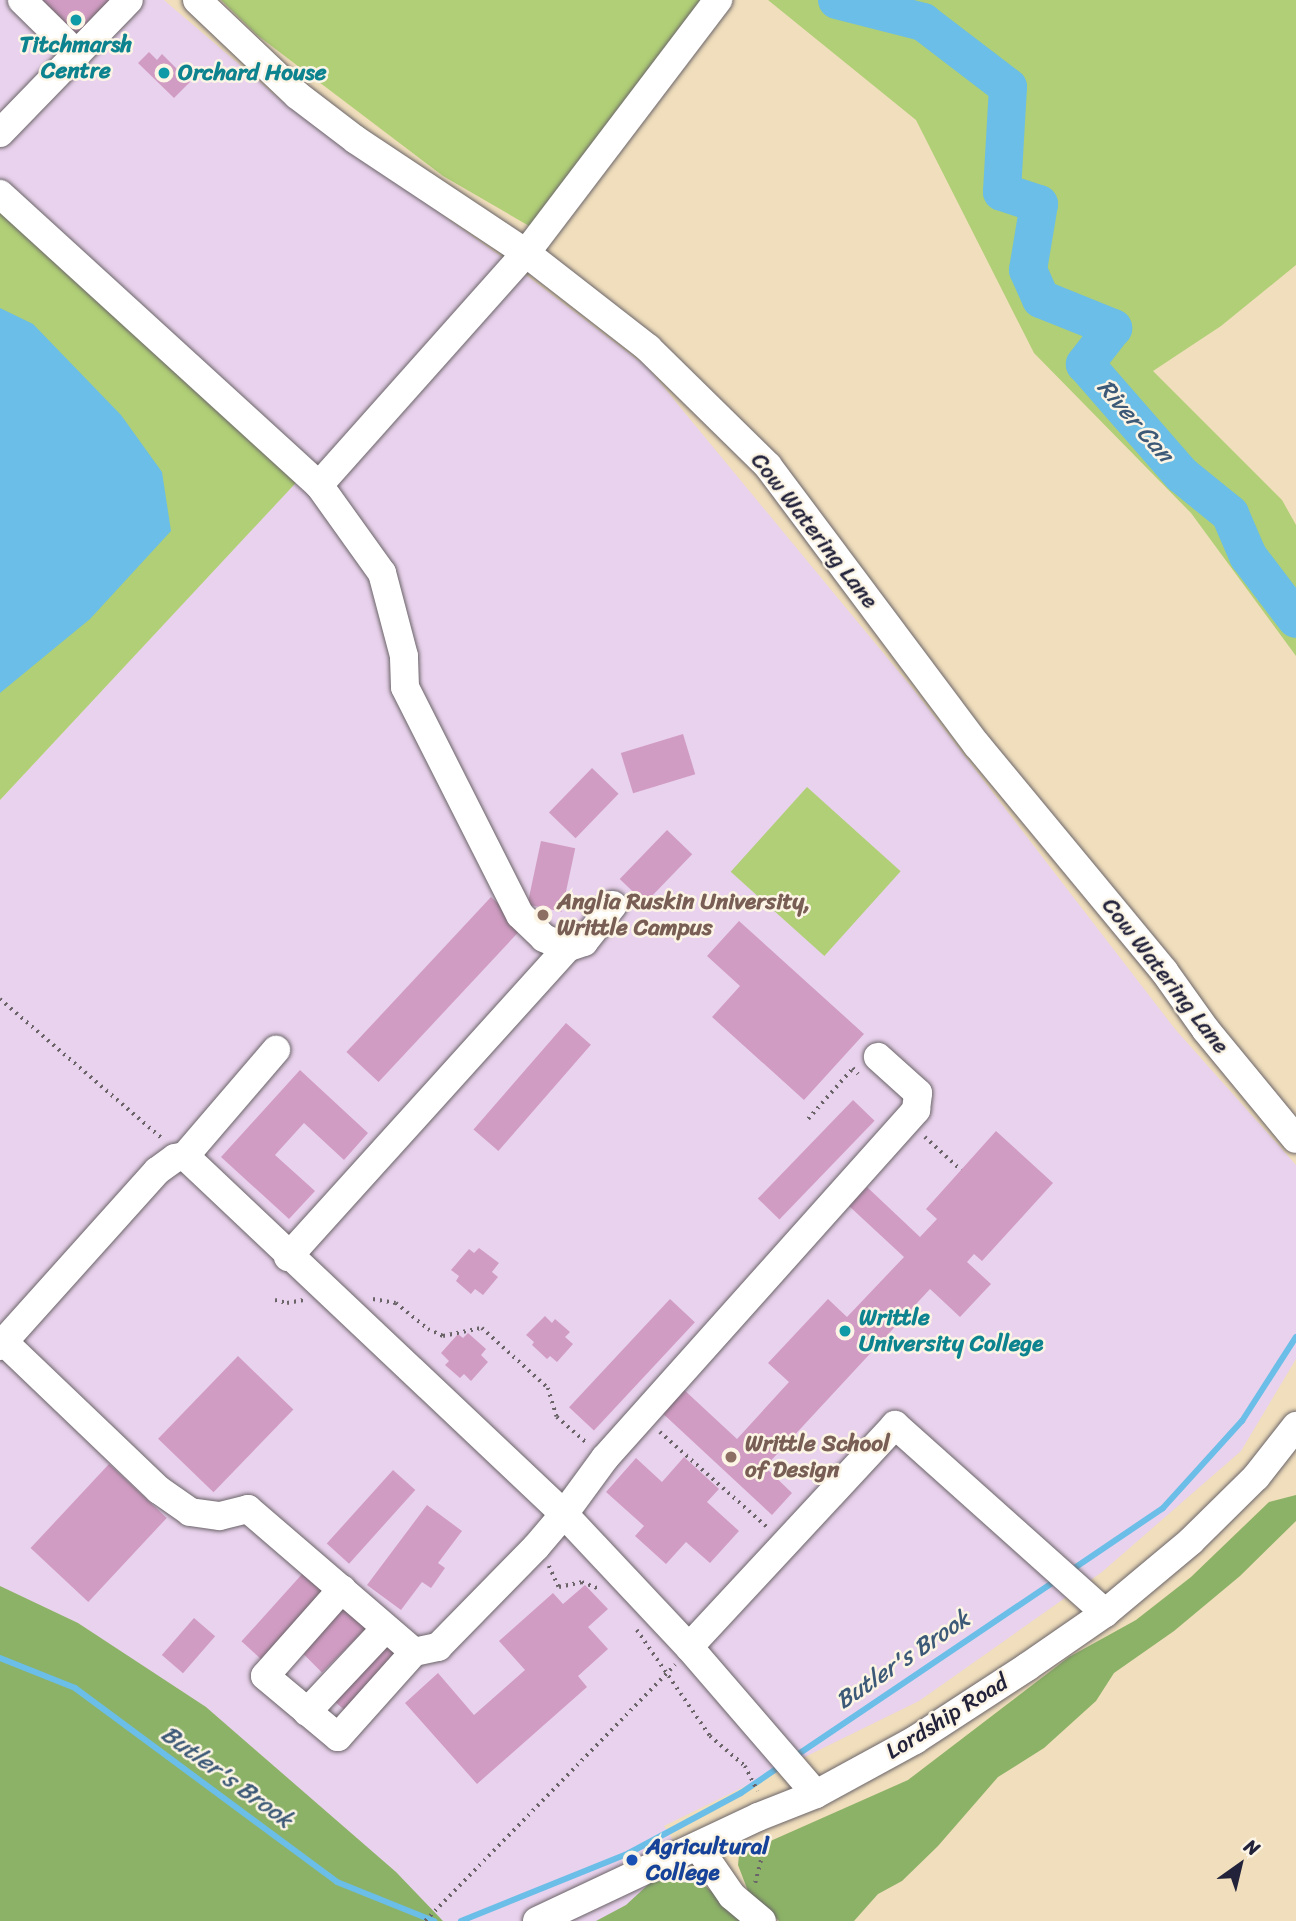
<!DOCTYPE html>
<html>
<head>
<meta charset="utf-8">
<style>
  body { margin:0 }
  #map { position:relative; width:1296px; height:1921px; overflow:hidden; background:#f0debc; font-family:Sriracha,sans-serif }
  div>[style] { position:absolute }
  .built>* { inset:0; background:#e9d2ed }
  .green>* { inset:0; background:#b0cf76; transform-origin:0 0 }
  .forest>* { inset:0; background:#8cb267 }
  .water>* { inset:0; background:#6bbee7 }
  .stream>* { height:6px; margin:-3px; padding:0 3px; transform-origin:3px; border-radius:3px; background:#6bbee7 }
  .river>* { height:38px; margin:-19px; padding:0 19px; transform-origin:19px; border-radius:19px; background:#6bbee7 }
  .building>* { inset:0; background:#d19cc3; transform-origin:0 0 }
  .path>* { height:3.5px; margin-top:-1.75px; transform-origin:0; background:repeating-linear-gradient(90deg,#6a6468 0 2px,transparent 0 7px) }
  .roads { filter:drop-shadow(0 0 2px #6a6468) drop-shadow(0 0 2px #6a6468) }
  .minor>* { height:28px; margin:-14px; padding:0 14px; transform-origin:14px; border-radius:14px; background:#fff }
  .dots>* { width:19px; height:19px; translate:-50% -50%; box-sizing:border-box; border:4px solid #fcf5e5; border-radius:50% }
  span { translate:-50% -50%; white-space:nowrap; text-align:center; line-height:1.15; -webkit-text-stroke:5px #fcf5e5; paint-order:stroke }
  .culture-label { font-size:23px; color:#0d838f; font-weight:700 }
  .left { translate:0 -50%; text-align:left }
  .street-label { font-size:23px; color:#22223b }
  .education-label { font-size:23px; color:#785e54; font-weight:700 }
  .transit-label { font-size:23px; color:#164399; font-weight:700 }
  .water-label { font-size:24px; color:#3c5977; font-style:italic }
  .north { position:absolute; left:1205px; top:1830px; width:70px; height:70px; -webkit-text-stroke:5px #fcf5e5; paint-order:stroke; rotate:34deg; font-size:19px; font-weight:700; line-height:28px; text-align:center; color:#22223b }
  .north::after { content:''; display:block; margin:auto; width:24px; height:32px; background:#22223b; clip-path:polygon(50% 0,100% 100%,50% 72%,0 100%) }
</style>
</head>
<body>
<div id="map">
  <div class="built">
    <i style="clip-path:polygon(0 0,164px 0,282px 101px,506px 260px,647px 367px,913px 689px,1175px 1029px,1296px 1165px,1296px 1359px,1241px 1451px,1102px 1572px,919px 1701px,664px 1826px,715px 1906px,735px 1921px,0 1921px,0 800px,305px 472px,0 201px)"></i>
  </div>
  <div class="green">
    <i style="clip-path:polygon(221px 0,732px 0,543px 234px,443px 176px,257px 35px)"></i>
    <i style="clip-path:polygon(768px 0,1296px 0,1296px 265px,1221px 326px,1153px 371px,1282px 500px,1296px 525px,1296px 656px,1191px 513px,1034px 353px,916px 120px)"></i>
    <i style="clip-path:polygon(0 201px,306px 472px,0 800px)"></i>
    <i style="left:807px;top:787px;width:126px;height:114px;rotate:42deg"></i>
  </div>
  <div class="forest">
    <i style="clip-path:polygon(1296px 1495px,1296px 1521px,1240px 1576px,1174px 1631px,1114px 1673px,1096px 1701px,1044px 1748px,998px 1777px,938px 1846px,902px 1881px,878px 1894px,854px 1921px,779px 1921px,748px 1891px,738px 1865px,739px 1855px,908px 1780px,1069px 1657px,1136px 1620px,1191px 1577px,1269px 1502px)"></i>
    <i style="clip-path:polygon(0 1586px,78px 1623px,206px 1707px,396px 1872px,443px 1921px,0 1921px)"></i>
    <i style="clip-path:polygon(652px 1881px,702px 1883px,745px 1921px,596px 1921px,626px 1905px)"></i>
  </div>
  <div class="water">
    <i style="clip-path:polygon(0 308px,33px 324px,121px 415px,162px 472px,171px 531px,90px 619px,0 693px)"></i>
  </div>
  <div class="stream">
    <i style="left:1070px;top:1571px;width:112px;rotate:-34.1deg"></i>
    <i style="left:1163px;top:1508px;width:118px;rotate:-47.8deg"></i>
    <i style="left:1242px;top:1421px;width:100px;rotate:-57.3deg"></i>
    <i style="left:0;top:1658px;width:81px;rotate:21.8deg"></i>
    <i style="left:75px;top:1688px;width:326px;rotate:36.5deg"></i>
    <i style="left:337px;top:1882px;width:105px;rotate:21.9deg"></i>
    <i style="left:794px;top:1757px;width:318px;rotate:-34deg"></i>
    <i style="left:461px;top:1921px;width:181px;rotate:-22deg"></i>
    <i style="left:629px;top:1853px;width:127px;rotate:-28.2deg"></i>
    <i style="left:741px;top:1793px;width:50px;rotate:-34.3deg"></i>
  </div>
  <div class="river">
    <i style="left:837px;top:0;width:89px;rotate:14.3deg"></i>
    <i style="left:923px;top:22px;width:107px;rotate:37.4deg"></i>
    <i style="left:1008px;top:87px;width:105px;rotate:93.3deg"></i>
    <i style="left:1002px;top:192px;width:39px;rotate:18deg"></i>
    <i style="left:1039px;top:204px;width:67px;rotate:99.5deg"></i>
    <i style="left:1028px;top:270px;width:32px;rotate:66deg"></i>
    <i style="left:1041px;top:299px;width:78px;rotate:21.9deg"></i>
    <i style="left:1113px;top:328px;width:46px;rotate:127.9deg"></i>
    <i style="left:1085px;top:364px;width:147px;rotate:48.9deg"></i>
    <i style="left:1182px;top:475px;width:62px;rotate:39.1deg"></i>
    <i style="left:1230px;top:514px;width:46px;rotate:66.8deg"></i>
    <i style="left:1248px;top:556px;width:79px;rotate:52.7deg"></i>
  </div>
  <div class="building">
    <i style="clip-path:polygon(35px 0,115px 0,77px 40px)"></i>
    <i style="clip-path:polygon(149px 52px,157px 60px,162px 54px,190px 82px,174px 98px,138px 63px)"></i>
    <i style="left:683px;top:734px;width:42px;height:65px;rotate:73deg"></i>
    <i style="left:592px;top:768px;width:37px;height:62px;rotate:44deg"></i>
    <i style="left:667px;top:830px;width:35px;height:68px;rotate:44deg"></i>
    <i style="left:541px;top:841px;width:35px;height:65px;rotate:12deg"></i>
    <i style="left:491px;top:897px;width:44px;height:212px;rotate:43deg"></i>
    <i style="clip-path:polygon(739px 921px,864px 1034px,804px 1100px,712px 1017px,740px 986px,707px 956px)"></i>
    <i style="left:566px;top:1023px;width:33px;height:141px;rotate:41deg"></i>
    <i style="clip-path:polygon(300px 1070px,368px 1133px,344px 1160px,304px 1123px,275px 1155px,315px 1191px,289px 1219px,221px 1157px)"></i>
    <i style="left:853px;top:1100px;width:30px;height:137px;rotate:44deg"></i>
    <i style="clip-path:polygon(996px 1131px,1053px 1183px,982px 1261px,974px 1254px,967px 1262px,991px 1284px,960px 1317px,930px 1289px,765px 1467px,792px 1493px,772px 1515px,659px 1410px,681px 1387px,737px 1439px,789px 1382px,768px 1363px,828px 1299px,847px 1317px,904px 1257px,849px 1206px,867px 1187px,920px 1237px,937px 1219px,926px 1209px)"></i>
    <i style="clip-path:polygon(479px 1248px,499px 1263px,492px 1272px,498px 1277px,483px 1295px,475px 1289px,471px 1294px,456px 1281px,459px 1276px,451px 1270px,469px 1249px,474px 1253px)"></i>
    <i style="left:670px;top:1299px;width:34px;height:148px;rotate:43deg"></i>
    <i style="clip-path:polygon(545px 1316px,552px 1323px,555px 1319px,570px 1332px,565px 1337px,573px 1344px,557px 1362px,550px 1356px,547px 1359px,532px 1345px,534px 1342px,526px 1335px)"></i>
    <i style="clip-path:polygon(468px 1333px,486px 1349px,481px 1355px,488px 1362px,471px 1381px,464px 1374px,460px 1378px,445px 1365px,449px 1361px,441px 1353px,458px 1334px,463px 1338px)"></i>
    <i style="left:238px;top:1356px;width:77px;height:115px;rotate:44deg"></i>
    <i style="clip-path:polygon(684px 1457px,719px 1489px,707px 1502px,739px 1531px,710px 1563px,686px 1542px,666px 1564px,635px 1536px,644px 1526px,606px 1492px,636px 1458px,662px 1482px)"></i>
    <i style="left:109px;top:1464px;width:79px;height:115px;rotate:43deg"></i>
    <i style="left:393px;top:1470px;width:30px;height:99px;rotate:42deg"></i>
    <i style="clip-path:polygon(427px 1505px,462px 1531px,438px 1563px,445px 1568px,431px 1588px,422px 1582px,401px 1610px,367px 1585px)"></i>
    <i style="left:303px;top:1573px;width:27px;height:92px;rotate:42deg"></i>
    <i style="clip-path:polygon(585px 1585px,608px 1609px,588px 1627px,608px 1649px,578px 1676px,587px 1687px,477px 1784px,405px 1703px,438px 1673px,474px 1715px,525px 1670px,499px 1641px,553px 1593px,563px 1604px)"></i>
    <i style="left:346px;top:1606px;width:30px;height:64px;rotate:45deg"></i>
    <i style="left:194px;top:1618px;width:28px;height:49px;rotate:41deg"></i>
    <i style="left:382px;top:1638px;width:21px;height:79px;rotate:41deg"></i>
  </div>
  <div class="path">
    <i style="left:0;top:999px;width:215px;rotate:40.7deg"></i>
    <i style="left:808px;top:1119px;width:68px;rotate:-48.6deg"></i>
    <i style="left:853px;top:1068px;width:8px;rotate:50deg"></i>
    <i style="left:925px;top:1137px;width:49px;rotate:42.5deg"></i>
    <i style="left:373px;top:1299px;width:23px;rotate:10deg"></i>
    <i style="left:396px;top:1303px;width:41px;rotate:39.1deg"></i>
    <i style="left:428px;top:1329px;width:17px;rotate:25deg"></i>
    <i style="left:443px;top:1336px;width:40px;rotate:-12deg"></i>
    <i style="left:482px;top:1328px;width:89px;rotate:42.3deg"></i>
    <i style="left:548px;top:1388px;width:30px;rotate:73deg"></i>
    <i style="left:557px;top:1417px;width:40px;rotate:41deg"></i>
    <i style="left:275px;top:1300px;width:12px;rotate:14deg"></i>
    <i style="left:287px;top:1303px;width:17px;rotate:-10deg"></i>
    <i style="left:660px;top:1432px;width:143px;rotate:41.6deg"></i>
    <i style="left:549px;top:1566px;width:23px;rotate:65deg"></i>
    <i style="left:559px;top:1587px;width:24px;rotate:-12deg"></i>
    <i style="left:582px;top:1582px;width:18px;rotate:22deg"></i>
    <i style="left:637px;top:1630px;width:129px;rotate:55.4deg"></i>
    <i style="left:710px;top:1736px;width:46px;rotate:40.6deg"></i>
    <i style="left:745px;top:1766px;width:28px;rotate:63deg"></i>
    <i style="left:755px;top:1883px;width:44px;rotate:-75.7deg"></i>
    <i style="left:425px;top:1921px;width:358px;rotate:-45.7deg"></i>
  </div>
  <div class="roads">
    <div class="minor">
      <i style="left:22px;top:0;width:77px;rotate:44.5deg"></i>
      <i style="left:197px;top:0;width:138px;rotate:43.5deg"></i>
      <i style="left:297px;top:95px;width:74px;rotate:37.3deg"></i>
      <i style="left:356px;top:140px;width:204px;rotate:33.6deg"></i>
      <i style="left:526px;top:253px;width:155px;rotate:37.9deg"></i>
      <i style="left:648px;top:348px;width:168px;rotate:44.5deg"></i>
      <i style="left:768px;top:466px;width:349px;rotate:53.2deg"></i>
      <i style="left:977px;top:745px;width:293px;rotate:50.4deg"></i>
      <i style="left:1164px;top:971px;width:72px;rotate:54.6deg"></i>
      <i style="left:1206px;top:1030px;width:141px;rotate:50.5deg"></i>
      <i style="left:0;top:133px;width:185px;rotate:-45.9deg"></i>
      <i style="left:0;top:194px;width:432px;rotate:42.4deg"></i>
      <i style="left:613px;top:905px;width:47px;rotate:128.1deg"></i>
      <i style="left:584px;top:942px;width:18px;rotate:161deg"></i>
      <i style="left:567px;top:948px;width:25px;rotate:-157deg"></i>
      <i style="left:544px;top:938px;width:33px;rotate:-136deg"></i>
      <i style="left:520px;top:915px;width:255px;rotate:-116.8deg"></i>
      <i style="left:405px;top:687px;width:31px;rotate:-92deg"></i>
      <i style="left:404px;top:656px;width:86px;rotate:-104.8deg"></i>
      <i style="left:382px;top:573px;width:108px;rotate:-125.6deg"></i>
      <i style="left:319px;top:485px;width:311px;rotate:-48.3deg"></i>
      <i style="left:526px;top:253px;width:318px;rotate:-52.8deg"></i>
      <i style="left:185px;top:1156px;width:521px;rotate:43.37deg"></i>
      <i style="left:564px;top:1514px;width:183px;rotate:46.8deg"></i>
      <i style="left:689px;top:1647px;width:194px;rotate:49.2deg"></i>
      <i style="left:288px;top:1257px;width:416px;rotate:-47.9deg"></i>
      <i style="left:4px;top:1342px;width:214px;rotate:43.7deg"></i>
      <i style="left:159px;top:1490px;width:38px;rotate:35deg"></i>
      <i style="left:190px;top:1512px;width:30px;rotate:8deg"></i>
      <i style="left:220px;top:1516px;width:29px;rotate:-14deg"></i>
      <i style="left:248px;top:1509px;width:219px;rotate:40.7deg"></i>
      <i style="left:0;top:1346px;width:235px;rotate:-48.1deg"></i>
      <i style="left:157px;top:1171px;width:22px;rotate:-36deg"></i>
      <i style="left:175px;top:1158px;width:10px;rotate:-11deg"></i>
      <i style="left:185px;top:1156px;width:140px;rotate:-49.4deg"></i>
      <i style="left:342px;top:1589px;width:116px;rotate:131.5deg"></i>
      <i style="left:265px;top:1676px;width:95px;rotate:39.9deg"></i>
      <i style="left:338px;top:1737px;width:114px;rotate:-48.2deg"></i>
      <i style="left:414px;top:1652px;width:25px;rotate:-12deg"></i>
      <i style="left:438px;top:1647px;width:140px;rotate:-45.6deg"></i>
      <i style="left:536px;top:1547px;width:43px;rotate:-49.7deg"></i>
      <i style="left:564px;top:1514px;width:69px;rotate:-53.8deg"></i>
      <i style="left:605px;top:1458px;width:467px;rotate:-48.2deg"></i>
      <i style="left:916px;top:1110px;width:17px;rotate:-83deg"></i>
      <i style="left:918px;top:1093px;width:54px;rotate:-138deg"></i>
      <i style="left:689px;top:1647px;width:303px;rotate:-47.1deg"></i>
      <i style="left:895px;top:1425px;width:282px;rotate:41.8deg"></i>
      <i style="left:307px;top:1712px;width:114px;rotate:-46.8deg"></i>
      <i style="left:700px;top:1845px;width:9px;rotate:72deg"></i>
      <i style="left:703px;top:1854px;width:51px;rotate:55.4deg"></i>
      <i style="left:732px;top:1896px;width:39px;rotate:40deg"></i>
      <i style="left:537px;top:1921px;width:244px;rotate:-25.2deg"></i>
      <i style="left:758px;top:1817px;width:62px;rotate:-21.6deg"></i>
      <i style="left:816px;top:1794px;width:113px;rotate:-28.6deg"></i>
      <i style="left:915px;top:1740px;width:134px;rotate:-33.1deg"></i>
      <i style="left:1027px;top:1667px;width:95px;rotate:-34.7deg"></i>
      <i style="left:1105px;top:1613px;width:112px;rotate:-39.9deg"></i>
      <i style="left:1191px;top:1541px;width:91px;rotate:-44.6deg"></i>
      <i style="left:1256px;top:1477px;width:65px;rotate:-51.9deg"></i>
    </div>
  </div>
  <div class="dots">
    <i style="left:76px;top:20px;background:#0f9aa8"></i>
    <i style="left:164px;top:73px;background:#0f9aa8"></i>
    <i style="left:543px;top:915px;background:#8d6e63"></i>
    <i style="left:845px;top:1331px;background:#0f9aa8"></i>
    <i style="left:731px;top:1457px;background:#8d6e63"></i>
    <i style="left:632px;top:1860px;background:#1a4fb4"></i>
  </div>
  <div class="culture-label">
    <span style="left:76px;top:58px">Titchmarsh<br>Centre</span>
    <span class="left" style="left:178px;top:73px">Orchard House</span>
    <span class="left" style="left:859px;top:1331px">Writtle<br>University College</span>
  </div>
  <div class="street-label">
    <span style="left:814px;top:531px;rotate:52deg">Cow Watering Lane</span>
    <span style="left:1165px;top:976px;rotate:52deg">Cow Watering Lane</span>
    <span style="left:947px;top:1717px;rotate:-32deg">Lordship Road</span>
  </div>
  <div class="education-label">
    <span class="left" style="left:557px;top:915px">Anglia Ruskin University,<br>Writtle Campus</span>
    <span class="left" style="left:745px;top:1457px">Writtle School<br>of Design</span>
  </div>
  <div class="transit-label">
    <span class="left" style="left:646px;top:1860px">Agricultural<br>College</span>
  </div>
  <div class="water-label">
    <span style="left:1135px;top:421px;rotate:49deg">River Can</span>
    <span style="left:903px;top:1660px;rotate:-34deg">Butler's Brook</span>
    <span style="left:227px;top:1777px;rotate:36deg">Butler's Brook</span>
  </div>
  <div class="north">N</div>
</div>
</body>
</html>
